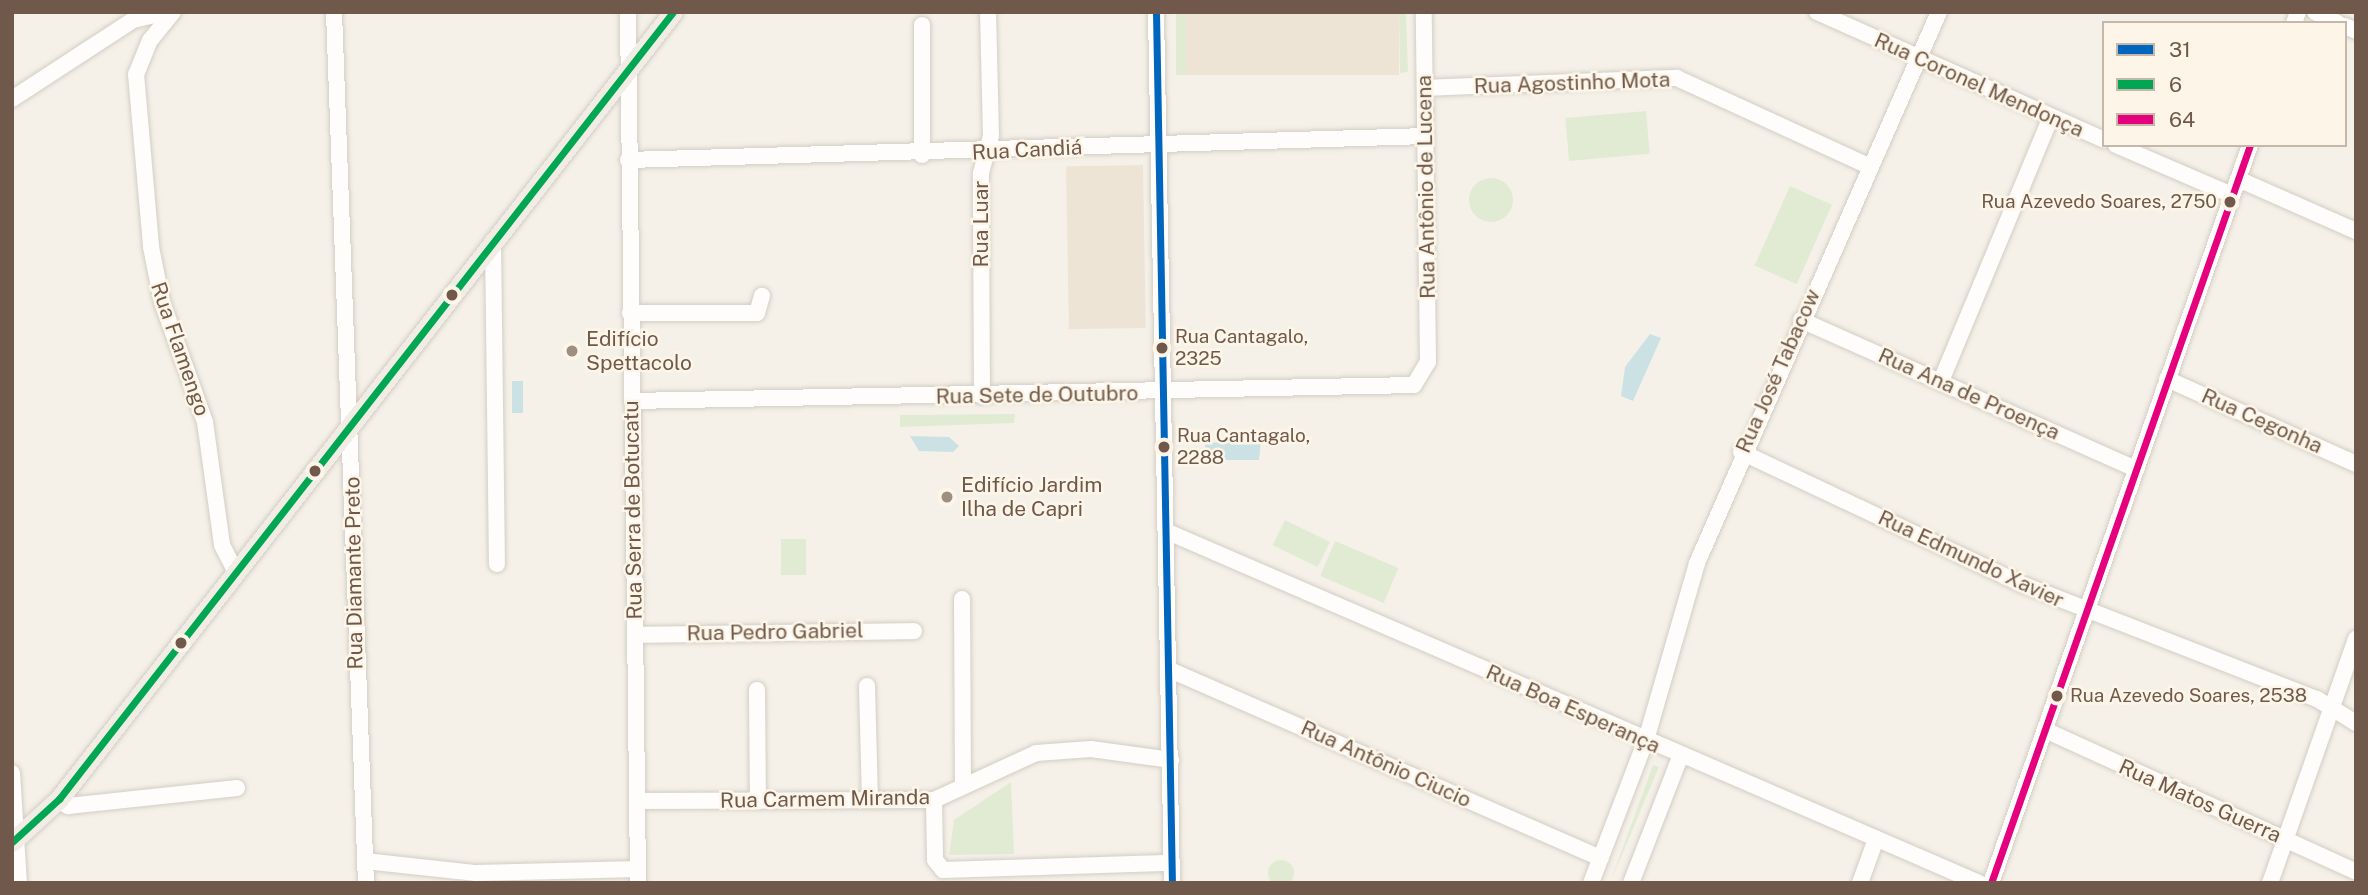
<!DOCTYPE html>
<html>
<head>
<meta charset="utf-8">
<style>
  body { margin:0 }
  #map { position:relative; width:2368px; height:895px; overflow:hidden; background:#f5f1e8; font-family:"Public Sans",sans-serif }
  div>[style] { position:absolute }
  .residential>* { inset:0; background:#eee4d6; transform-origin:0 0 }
  .green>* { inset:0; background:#e1ebd4; transform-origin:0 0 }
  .round { border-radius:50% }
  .water>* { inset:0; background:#cbe1e4; transform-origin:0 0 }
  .roads { filter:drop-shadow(0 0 2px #d3cdc5) drop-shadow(0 0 2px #d3cdc5) }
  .minor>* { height:16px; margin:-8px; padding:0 8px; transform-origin:8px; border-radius:8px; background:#fefdfc }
  .major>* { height:19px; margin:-9.5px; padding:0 9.5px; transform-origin:9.5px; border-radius:9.5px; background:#f1ede5 }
  .bus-1>* { height:7px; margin:-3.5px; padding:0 3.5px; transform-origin:3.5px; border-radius:3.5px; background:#0065bd }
  .bus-2>* { height:7px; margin:-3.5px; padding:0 3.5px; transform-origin:3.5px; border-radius:3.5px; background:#00a651 }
  .bus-3>* { height:7px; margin:-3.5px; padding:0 3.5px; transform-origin:3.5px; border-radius:3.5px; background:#e5007d }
  .dots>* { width:19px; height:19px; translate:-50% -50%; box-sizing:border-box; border:4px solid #fdf6e8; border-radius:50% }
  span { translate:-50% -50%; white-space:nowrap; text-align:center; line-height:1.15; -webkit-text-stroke:5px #fdf6e8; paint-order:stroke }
  .bus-label { font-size:19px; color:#70594b }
  .right { translate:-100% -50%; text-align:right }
  .left { translate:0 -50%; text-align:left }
  .street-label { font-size:21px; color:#70594b }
  .poi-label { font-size:21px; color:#70594b }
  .frame { position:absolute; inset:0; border:14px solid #70594b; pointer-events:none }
  .legend { position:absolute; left:2102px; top:21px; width:245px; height:126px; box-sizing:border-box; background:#fdf6e8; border:2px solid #c5b7a9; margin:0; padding:9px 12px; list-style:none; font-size:21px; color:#70594b }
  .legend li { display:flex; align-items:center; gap:14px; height:35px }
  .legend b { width:35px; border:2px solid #c5b7a9 }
</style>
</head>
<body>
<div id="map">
  <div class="residential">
    <i style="left:1186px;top:12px;width:213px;height:63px"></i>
    <i style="left:1143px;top:165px;width:163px;height:77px;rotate:89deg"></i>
  </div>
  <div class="green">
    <i style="left:1176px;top:12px;width:10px;height:63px"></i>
    <i style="clip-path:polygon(1399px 12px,1406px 12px,1408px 72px,1400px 73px)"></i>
    <i style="left:1646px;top:111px;width:43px;height:81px;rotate:85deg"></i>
    <i class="round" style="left:1469px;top:178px;width:44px;height:44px"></i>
    <i style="left:1790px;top:186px;width:46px;height:87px;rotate:24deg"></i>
    <i style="clip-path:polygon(1015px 414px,1014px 423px,900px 427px,900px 415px)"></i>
    <i style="left:1285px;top:520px;width:50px;height:28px;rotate:26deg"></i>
    <i style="left:781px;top:539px;width:25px;height:36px"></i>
    <i style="left:1335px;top:541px;width:69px;height:38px;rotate:23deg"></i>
    <i style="clip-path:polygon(1653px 765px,1659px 767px,1610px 883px)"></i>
    <i style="clip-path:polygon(1011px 782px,1014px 854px,949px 855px,954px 820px)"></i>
    <i class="round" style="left:1268px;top:860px;width:26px;height:26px"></i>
  </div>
  <div class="water">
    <i style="clip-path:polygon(1650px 334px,1661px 338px,1633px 401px,1621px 396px,1625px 367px)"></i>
    <i style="left:512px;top:381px;width:11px;height:32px"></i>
    <i style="clip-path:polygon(910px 436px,949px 437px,959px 446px,953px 452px,919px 451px)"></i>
    <i style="clip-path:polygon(1261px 440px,1259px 460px,1205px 460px,1205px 443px)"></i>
  </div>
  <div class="roads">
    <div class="minor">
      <i style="left:173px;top:12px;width:36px;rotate:129deg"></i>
      <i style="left:150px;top:40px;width:37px;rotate:112deg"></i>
      <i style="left:136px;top:74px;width:174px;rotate:85deg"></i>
      <i style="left:151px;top:247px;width:56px;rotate:78.7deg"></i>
      <i style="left:162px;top:302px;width:127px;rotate:70.3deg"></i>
      <i style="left:205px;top:422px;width:124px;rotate:82.1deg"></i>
      <i style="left:222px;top:545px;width:27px;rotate:63deg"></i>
      <i style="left:334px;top:12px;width:872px;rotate:87.9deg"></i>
      <i style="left:628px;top:12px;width:871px;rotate:89.34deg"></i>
      <i style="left:1156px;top:12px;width:871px;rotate:88.95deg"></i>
      <i style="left:1817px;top:12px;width:314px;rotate:24deg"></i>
      <i style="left:2315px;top:12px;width:25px;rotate:26deg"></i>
      <i style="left:2294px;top:23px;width:12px;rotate:-70deg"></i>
      <i style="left:922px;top:25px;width:130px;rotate:90deg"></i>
      <i style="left:2345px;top:26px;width:12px;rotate:24deg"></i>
      <i style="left:1425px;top:88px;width:252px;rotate:-2.3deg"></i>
      <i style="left:1677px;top:78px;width:210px;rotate:24.7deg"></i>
      <i style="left:12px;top:99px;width:145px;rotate:-33.1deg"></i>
      <i style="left:133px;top:20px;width:37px;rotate:-13deg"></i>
      <i style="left:2116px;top:145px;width:126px;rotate:23.3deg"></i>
      <i style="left:628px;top:160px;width:798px;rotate:-1.72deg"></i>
      <i style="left:2238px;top:179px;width:129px;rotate:23.8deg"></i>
      <i style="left:493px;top:241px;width:323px;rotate:89.3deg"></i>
      <i style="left:630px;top:313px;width:127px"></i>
      <i style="left:757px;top:313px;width:18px;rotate:-74deg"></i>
      <i style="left:1801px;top:320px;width:367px;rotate:24deg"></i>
      <i style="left:2167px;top:379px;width:207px;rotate:24.2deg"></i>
      <i style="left:1941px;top:381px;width:286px;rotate:-67.4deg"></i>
      <i style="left:982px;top:396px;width:223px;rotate:-90.3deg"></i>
      <i style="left:981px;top:173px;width:39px;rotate:-75deg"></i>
      <i style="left:991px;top:135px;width:123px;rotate:-91.4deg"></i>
      <i style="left:632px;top:401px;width:782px;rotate:-1.17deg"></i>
      <i style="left:1414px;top:385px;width:27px;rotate:-59deg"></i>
      <i style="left:1428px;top:362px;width:350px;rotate:-90.7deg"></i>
      <i style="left:1741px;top:452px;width:307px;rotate:25.2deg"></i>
      <i style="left:2019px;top:583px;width:320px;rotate:21.3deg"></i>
      <i style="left:2317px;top:699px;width:46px;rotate:31.6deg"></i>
      <i style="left:1168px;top:532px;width:884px;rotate:23.4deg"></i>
      <i style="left:962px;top:599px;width:187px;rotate:89.7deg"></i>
      <i style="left:635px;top:635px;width:279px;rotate:-0.8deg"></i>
      <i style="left:1170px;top:670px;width:470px;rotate:23.6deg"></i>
      <i style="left:867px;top:686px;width:114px;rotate:88.5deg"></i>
      <i style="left:757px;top:690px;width:111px;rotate:89.5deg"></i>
      <i style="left:2045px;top:730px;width:342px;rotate:24.5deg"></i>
      <i style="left:12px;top:773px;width:110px;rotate:86.4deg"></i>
      <i style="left:57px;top:800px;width:13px;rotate:29deg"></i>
      <i style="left:68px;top:806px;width:170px;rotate:-6.1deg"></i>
      <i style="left:934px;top:800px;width:60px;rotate:89deg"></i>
      <i style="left:935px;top:860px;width:13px;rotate:51deg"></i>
      <i style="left:943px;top:870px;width:229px;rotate:-1.8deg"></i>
      <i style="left:638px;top:801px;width:296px;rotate:-0.2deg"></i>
      <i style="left:934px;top:800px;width:112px;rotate:-24.7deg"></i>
      <i style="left:1036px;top:753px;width:55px;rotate:-4.2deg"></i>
      <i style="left:1091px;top:749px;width:81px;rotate:7.8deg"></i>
      <i style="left:365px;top:861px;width:112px;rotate:6.2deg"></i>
      <i style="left:476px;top:873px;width:162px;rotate:-1.4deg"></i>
      <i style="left:1591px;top:883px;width:153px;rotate:-69deg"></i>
      <i style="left:1646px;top:740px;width:184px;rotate:-73.9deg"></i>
      <i style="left:1697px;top:563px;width:602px;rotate:-66.29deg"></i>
      <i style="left:1631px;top:883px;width:135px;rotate:-68.7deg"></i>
      <i style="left:1860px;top:883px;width:47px;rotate:-70deg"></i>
      <i style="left:1991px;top:883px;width:782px;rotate:-70.66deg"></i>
      <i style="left:2270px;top:883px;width:259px;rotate:-70.6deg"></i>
    </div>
    <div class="major">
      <i style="left:12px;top:842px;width:64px;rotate:-42.5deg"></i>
      <i style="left:59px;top:799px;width:998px;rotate:-52.04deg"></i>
    </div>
  </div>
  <div class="bus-1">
    <i style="left:1156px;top:12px;width:871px;rotate:88.95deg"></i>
  </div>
  <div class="bus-2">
    <i style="left:12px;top:842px;width:64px;rotate:-42.5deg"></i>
    <i style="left:59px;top:799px;width:998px;rotate:-52.04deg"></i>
  </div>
  <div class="bus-3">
    <i style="left:1991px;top:883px;width:782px;rotate:-70.66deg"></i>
  </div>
  <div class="dots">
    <i style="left:2230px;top:202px;background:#70594b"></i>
    <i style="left:452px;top:295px;background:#70594b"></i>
    <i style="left:1162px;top:348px;background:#70594b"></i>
    <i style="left:572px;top:351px;background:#9f8e82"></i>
    <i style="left:1164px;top:447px;background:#70594b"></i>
    <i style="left:315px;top:471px;background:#70594b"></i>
    <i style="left:947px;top:497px;background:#9f8e82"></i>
    <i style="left:181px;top:643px;background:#70594b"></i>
    <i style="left:2057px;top:696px;background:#70594b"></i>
  </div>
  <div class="bus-label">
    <span class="right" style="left:2217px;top:202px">Rua Azevedo Soares, 2750</span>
    <span class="left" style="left:1175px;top:348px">Rua Cantagalo,<br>2325</span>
    <span class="left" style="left:1177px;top:447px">Rua Cantagalo,<br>2288</span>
    <span class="left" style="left:2070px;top:696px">Rua Azevedo Soares, 2538</span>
  </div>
  <div class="street-label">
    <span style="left:1572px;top:83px;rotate:-2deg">Rua Agostinho Mota</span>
    <span style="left:1979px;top:85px;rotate:24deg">Rua Coronel Mendonça</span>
    <span style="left:1027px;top:150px;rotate:-3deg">Rua Candiá</span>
    <span style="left:1426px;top:187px;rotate:-91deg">Rua Antônio de Lucena</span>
    <span style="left:981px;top:224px;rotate:-90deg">Rua Luar</span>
    <span style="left:180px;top:349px;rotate:71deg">Rua Flamengo</span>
    <span style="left:1778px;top:371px;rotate:-66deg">Rua José Tabacow</span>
    <span style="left:1969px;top:394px;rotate:24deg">Rua Ana de Proença</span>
    <span style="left:1037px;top:395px;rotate:-1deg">Rua Sete de Outubro</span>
    <span style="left:2262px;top:421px;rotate:24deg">Rua Cegonha</span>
    <span style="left:633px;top:510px;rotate:-91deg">Rua Serra de Botucatu</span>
    <span style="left:1971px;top:559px;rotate:25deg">Rua Edmundo Xavier</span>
    <span style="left:354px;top:573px;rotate:-91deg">Rua Diamante Preto</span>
    <span style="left:775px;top:632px;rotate:-1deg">Rua Pedro Gabriel</span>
    <span style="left:1573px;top:709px;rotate:24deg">Rua Boa Esperança</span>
    <span style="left:1386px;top:764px;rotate:24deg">Rua Antônio Ciucio</span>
    <span style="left:825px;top:799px;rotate:-1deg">Rua Carmem Miranda</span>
    <span style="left:2200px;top:801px;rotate:24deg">Rua Matos Guerra</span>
  </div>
  <div class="poi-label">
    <span class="left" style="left:586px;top:351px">Edifício<br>Spettacolo</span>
    <span class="left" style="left:961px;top:497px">Edifício Jardim<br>Ilha de Capri</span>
  </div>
  <div class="frame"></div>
  <ul class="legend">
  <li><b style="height:9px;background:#0065bd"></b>31</li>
  <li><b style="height:9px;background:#00a651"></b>6</li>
  <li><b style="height:9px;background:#e5007d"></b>64</li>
  </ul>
</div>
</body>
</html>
